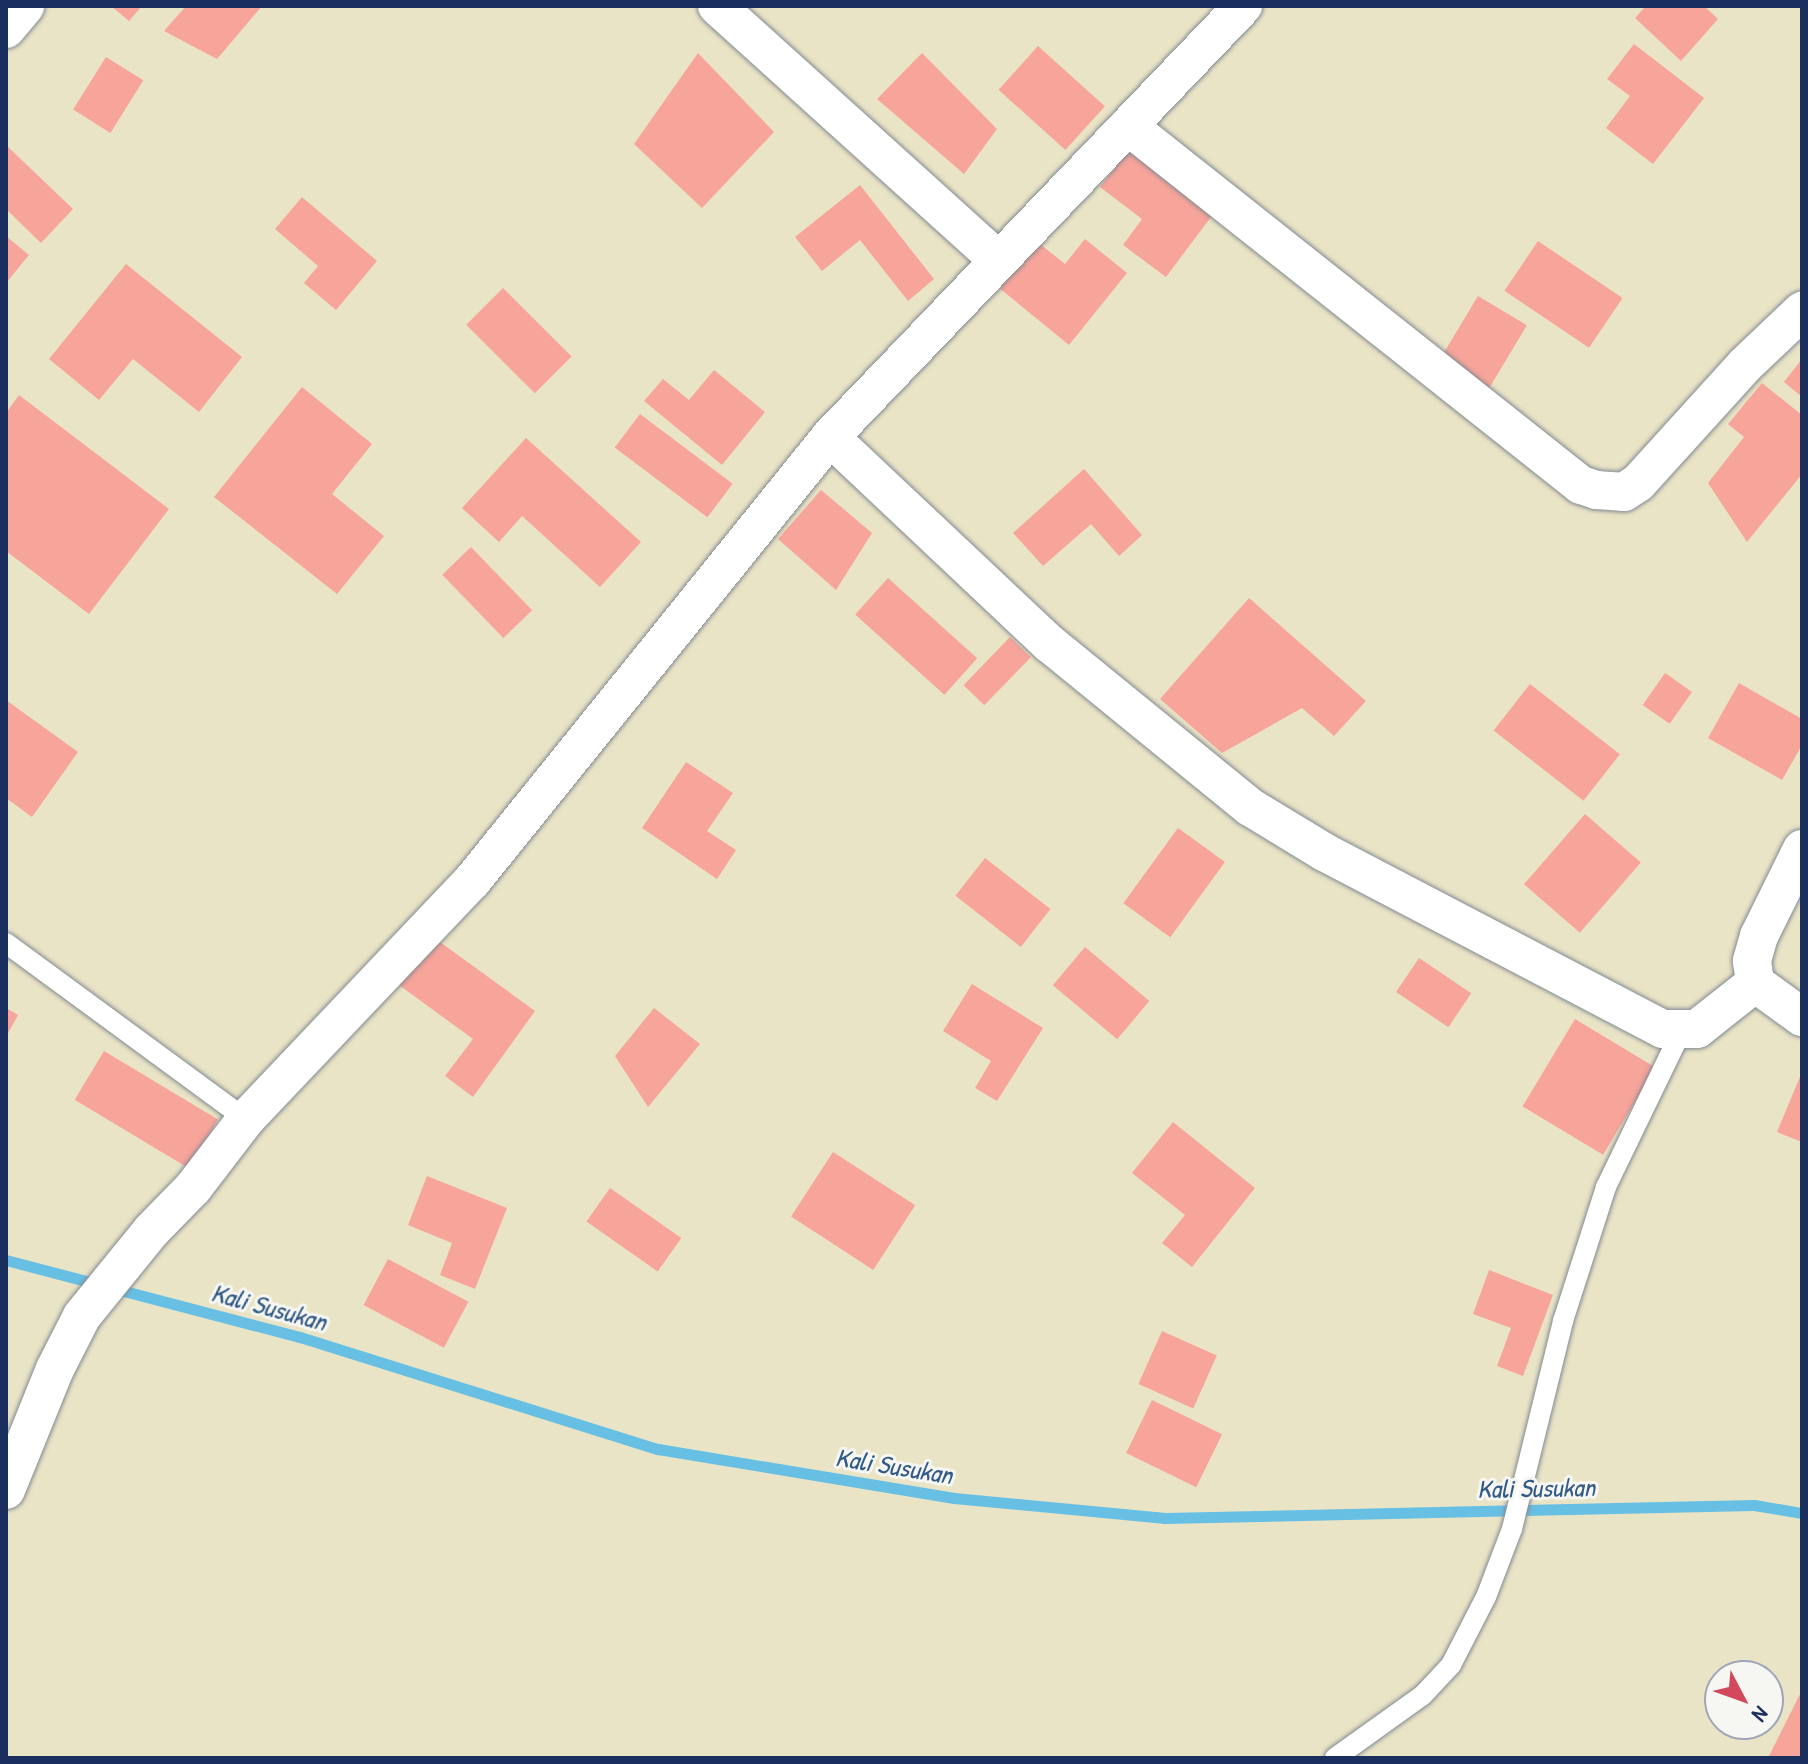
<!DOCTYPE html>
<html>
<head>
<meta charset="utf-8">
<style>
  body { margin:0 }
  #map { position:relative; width:1808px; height:1764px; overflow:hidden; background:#eae4c6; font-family:"Patrick Hand",sans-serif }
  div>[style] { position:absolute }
  .stream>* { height:11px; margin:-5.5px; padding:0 5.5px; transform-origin:5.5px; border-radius:5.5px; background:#67bfe4 }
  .building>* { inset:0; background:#f7a49a; transform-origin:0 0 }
  .roads { filter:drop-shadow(0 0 2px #828a92) drop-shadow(0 0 2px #828a92) }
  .service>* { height:20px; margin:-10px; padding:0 10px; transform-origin:10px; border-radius:10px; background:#fff }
  .minor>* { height:38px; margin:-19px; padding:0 19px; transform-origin:19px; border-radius:19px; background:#fff }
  span { translate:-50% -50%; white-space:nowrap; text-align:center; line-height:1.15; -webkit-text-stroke:6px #f6f6f2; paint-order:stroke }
  .water-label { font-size:26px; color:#325a86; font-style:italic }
  .frame { position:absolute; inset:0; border:8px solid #1b2f5e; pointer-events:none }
  .north { position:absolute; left:1704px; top:1660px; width:80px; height:80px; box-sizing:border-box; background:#f6f6f2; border:2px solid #9ea6b7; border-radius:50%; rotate:131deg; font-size:22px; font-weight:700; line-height:32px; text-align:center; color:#1b2f5e }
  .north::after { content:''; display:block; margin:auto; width:28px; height:36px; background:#d1495b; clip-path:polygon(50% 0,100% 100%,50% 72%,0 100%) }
</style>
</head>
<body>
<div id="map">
  <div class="stream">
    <i style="left:6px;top:1260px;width:304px;rotate:14.7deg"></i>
    <i style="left:300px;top:1337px;width:375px;rotate:17.4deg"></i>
    <i style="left:658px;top:1449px;width:300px;rotate:9.4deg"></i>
    <i style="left:954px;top:1498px;width:212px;rotate:5.4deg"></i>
    <i style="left:1165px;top:1518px;width:589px;rotate:-1.26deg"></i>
    <i style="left:1754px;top:1505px;width:49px;rotate:9.5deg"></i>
  </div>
  <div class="building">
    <i style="clip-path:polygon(111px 6px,142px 6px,129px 21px)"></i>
    <i style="clip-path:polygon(186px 6px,262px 6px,217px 59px,164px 31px)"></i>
    <i style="clip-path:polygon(1646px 6px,1704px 6px,1718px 19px,1681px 61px,1635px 18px)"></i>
    <i style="clip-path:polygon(1634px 44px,1704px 98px,1653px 164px,1606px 128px,1630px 96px,1607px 79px)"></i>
    <i style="left:1038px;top:46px;width:90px;height:59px;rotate:42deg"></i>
    <i style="clip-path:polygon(698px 53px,774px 132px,702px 208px,634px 144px)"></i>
    <i style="clip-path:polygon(922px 53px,997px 129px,964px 174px,877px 99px)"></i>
    <i style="left:106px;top:57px;width:44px;height:62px;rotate:32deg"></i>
    <i style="clip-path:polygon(6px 145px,73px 209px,41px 243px,6px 209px)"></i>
    <i style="clip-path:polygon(1133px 145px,1217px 209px,1166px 277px,1123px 245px,1142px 219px,1100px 187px)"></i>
    <i style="clip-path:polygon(860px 185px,934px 279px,908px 301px,860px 240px,822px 271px,795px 237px)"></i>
    <i style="clip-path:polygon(302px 197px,377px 261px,336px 310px,304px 283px,318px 266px,275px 229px)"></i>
    <i style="clip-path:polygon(6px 236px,29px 255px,6px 283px)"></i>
    <i style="clip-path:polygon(1085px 239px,1127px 273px,1069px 345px,998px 287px,1035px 240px,1065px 264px)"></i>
    <i style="left:1538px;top:241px;width:102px;height:60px;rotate:34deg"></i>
    <i style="clip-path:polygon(126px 264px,242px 357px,199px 412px,133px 359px,99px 400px,49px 359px)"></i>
    <i style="left:503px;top:288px;width:97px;height:52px;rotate:45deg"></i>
    <i style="left:1478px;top:296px;width:57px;height:73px;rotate:31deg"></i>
    <i style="clip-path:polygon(1802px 359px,1802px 397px,1784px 382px)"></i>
    <i style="clip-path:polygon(714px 370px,765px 412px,722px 465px,644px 401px,663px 379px,689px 400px)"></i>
    <i style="clip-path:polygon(1762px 383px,1802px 415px,1802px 474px,1747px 542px,1708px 483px,1744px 437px,1728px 424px)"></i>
    <i style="clip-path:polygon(302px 387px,372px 444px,332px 494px,384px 536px,337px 594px,214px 497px)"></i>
    <i style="clip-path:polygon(19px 395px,169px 509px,89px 614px,6px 551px,6px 413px)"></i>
    <i style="left:640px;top:414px;width:116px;height:42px;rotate:37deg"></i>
    <i style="clip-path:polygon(526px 438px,641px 542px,600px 587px,522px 516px,499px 542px,462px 508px)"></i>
    <i style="clip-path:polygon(1084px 469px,1142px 535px,1119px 556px,1091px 524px,1043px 566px,1013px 533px)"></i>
    <i style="clip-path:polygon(821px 490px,872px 533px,836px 590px,778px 539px)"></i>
    <i style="left:471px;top:547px;width:88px;height:40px;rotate:46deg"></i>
    <i style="left:888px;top:578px;width:120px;height:49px;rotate:42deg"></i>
    <i style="clip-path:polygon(1249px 598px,1366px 701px,1334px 736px,1302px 708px,1222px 753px,1160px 699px)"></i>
    <i style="left:1010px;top:637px;width:29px;height:67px;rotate:44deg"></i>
    <i style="left:1665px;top:673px;width:33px;height:39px;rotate:35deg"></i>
    <i style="clip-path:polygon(1739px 683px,1802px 719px,1802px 745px,1782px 780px,1708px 738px)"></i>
    <i style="left:1530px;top:684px;width:114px;height:59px;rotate:38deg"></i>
    <i style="clip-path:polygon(6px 700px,78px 752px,32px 817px,6px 798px)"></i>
    <i style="clip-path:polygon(686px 762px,733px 793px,707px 831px,736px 850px,717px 879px,642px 828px)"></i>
    <i style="left:1585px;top:814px;width:74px;height:93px;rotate:41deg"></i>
    <i style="left:1178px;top:828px;width:58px;height:93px;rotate:36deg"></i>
    <i style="left:985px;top:858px;width:83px;height:48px;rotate:38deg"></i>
    <i style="clip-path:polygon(433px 937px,535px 1011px,473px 1097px,445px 1076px,473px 1039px,399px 985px)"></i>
    <i style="left:1085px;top:947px;width:84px;height:50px;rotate:40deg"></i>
    <i style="left:1419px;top:958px;width:63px;height:41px;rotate:34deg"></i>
    <i style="clip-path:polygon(972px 984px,1043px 1028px,997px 1101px,975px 1088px,991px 1061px,943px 1031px)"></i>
    <i style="clip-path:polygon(6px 1008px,18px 1015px,6px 1037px)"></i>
    <i style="clip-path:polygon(654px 1008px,700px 1044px,648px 1107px,615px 1056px)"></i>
    <i style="left:1575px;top:1019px;width:94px;height:102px;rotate:31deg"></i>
    <i style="left:104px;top:1051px;width:133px;height:57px;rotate:31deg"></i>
    <i style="clip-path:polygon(1802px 1072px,1802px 1142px,1777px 1132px)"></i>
    <i style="clip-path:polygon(1173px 1122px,1255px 1188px,1192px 1267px,1162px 1243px,1185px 1215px,1132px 1173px)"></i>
    <i style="left:833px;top:1152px;width:98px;height:77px;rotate:33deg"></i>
    <i style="clip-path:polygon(427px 1176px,507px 1208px,475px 1289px,440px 1275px,452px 1243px,408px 1225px)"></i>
    <i style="left:610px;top:1188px;width:87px;height:41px;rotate:35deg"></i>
    <i style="left:388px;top:1259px;width:91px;height:52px;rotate:28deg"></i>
    <i style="clip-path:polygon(1489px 1270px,1553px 1295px,1523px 1376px,1497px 1366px,1511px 1328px,1473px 1314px)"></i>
    <i style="left:1162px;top:1331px;width:60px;height:58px;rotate:24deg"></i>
    <i style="left:1152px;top:1400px;width:78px;height:59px;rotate:26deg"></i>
    <i style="clip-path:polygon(1802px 1690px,1802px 1758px,1768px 1758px)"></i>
  </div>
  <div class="roads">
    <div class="service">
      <i style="left:6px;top:943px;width:298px;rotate:36.3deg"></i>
      <i style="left:1335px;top:1758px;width:108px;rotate:-35.6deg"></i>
      <i style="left:1423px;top:1695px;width:41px;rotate:-47deg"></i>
      <i style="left:1451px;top:1665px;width:76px;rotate:-62.8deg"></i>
      <i style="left:1486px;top:1597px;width:73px;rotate:-69.1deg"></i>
      <i style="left:1512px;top:1529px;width:214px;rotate:-76.2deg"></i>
      <i style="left:1563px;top:1321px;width:141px;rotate:-72.2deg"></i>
      <i style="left:1606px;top:1187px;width:172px;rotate:-64.2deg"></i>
    </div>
    <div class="minor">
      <i style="left:717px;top:6px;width:379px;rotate:42.1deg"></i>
      <i style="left:6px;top:29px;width:30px;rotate:-50deg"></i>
      <i style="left:1128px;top:126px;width:578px;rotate:38.4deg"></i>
      <i style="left:1581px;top:485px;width:16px;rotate:18deg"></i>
      <i style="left:1596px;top:490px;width:28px;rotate:4deg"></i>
      <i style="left:1624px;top:492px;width:17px;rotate:-33deg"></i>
      <i style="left:1638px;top:483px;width:159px;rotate:-47.8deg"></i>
      <i style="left:1745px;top:365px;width:79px;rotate:-43.5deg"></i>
      <i style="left:830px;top:437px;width:302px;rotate:43.3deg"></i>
      <i style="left:1050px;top:644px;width:258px;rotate:39.2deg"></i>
      <i style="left:1250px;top:807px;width:87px;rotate:31.3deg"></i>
      <i style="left:1324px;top:852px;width:382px;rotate:27.6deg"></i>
      <i style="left:1663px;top:1029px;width:34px"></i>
      <i style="left:1697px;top:1029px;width:74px;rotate:-38.4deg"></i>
      <i style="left:1802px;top:849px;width:97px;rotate:116.3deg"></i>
      <i style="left:1759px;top:936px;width:26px;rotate:106deg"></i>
      <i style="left:1752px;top:961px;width:22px;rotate:82deg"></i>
      <i style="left:1755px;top:983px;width:58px;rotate:35.9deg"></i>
      <i style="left:6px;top:1490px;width:131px;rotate:-68deg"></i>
      <i style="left:55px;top:1369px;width:59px;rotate:-63deg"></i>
      <i style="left:82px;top:1316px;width:111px;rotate:-50.9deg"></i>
      <i style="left:152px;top:1230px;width:59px;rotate:-45.7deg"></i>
      <i style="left:193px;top:1188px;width:87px;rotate:-52.5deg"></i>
      <i style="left:246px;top:1119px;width:328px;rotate:-46.5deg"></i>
      <i style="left:472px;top:881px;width:570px;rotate:-51.12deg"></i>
      <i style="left:830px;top:437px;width:597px;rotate:-46.22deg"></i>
    </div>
  </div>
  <div class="water-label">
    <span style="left:269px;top:1307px;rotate:15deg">Kali Susukan</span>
    <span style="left:894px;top:1466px;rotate:9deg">Kali Susukan</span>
    <span style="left:1536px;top:1488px;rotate:-1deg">Kali Susukan</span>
  </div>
  <div class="frame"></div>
  <div class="north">N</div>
</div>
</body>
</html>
